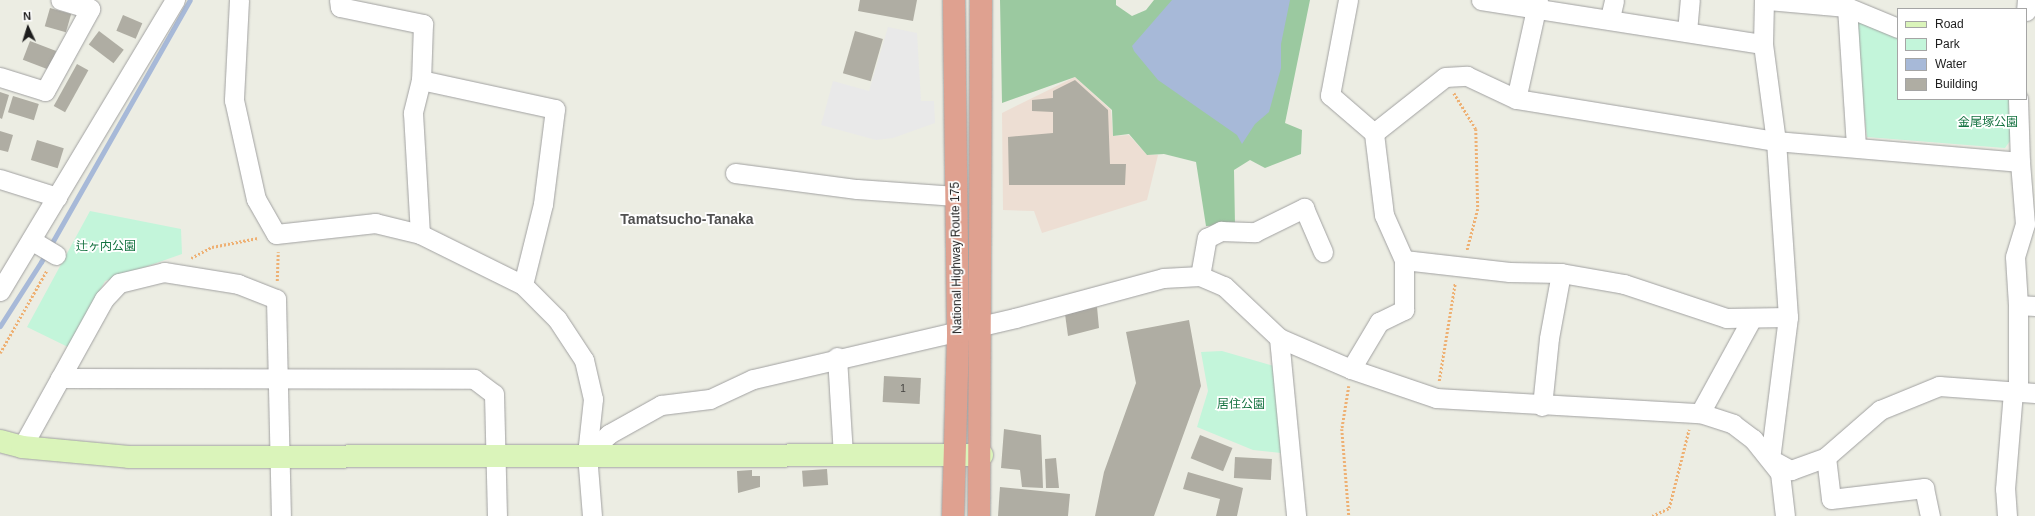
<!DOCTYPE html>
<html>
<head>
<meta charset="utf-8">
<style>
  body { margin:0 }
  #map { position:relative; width:2035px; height:516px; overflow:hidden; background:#ecede3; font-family:Arial,"Noto Sans JP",sans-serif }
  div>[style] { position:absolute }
  .commercial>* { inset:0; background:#edded3 }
  .forest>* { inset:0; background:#9bc9a0 }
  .park>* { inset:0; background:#c3f5da }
  .parking>* { inset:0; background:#e9e9e9 }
  .water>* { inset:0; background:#a7b9d8 }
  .stream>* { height:5px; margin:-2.5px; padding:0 2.5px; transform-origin:2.5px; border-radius:2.5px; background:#a7b9d8 }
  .building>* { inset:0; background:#afada3; transform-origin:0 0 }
  .path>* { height:2.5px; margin-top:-1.25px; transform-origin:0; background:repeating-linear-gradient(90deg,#eeb073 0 2px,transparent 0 4px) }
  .roads { filter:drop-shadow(0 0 1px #a1a1a1) drop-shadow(0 0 1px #a1a1a1) }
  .street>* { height:19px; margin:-9.5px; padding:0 9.5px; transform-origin:9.5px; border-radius:9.5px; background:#fff }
  .secondary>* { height:22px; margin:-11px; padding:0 11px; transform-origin:11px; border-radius:11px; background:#daf4ba }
  .highway>* { height:22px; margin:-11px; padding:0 11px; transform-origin:11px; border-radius:11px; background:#dfa190 }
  span { translate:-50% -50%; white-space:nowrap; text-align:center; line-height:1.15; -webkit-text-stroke:3.5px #fff; paint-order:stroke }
  .number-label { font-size:10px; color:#42413e }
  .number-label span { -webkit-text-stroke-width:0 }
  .park-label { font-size:12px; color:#147240 }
  .street-label { font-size:12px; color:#1d1d1d }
  .quarter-label { font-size:14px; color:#505050; font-weight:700 }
  .legend { position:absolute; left:1897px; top:8px; width:130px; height:92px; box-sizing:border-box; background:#fff; border:1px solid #a5a5a5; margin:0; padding:5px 7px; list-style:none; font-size:12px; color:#1d1d1d }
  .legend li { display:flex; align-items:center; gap:8px; height:20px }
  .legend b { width:20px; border:1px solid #a5a5a5 }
  .north { position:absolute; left:8px; top:8px; width:40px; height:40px; -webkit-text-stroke:3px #fff; paint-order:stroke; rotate:356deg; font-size:11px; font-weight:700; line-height:16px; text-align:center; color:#1d1d1d }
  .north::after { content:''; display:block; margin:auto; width:14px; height:18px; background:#1d1d1d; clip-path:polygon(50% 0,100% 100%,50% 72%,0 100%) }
</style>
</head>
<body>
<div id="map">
  <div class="commercial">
    <i style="clip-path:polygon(1075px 77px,1111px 110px,1113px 136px,1129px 135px,1147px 155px,1158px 155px,1147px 200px,1042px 233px,1034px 211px,1003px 210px,1002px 113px)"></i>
  </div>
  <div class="forest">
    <i style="clip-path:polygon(1000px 0,1116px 0,1116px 5px,1132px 16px,1146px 10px,1154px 0,1310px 0,1285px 123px,1302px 130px,1301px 154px,1265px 168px,1250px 160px,1234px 170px,1235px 225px,1206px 226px,1196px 162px,1164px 154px,1147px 155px,1129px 134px,1113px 136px,1112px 110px,1075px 77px,1002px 103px)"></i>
  </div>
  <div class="park">
    <i style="clip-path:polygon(1859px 20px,1898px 36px,1898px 99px,2011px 99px,2012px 138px,2005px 148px,1867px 137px,1854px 28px)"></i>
    <i style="clip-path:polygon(90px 211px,181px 229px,182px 254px,105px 281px,68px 347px,27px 327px)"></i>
    <i style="clip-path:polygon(1222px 351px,1274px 366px,1281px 453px,1253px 450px,1197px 427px,1208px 391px,1201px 352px)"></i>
  </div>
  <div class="parking">
    <i style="clip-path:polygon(888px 27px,917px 33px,921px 101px,934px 101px,935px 123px,893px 138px,876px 140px,821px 125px,833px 81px,869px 91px)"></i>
  </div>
  <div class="water">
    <i style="clip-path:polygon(1172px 0,1290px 0,1281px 44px,1281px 68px,1269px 112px,1255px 124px,1242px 144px,1237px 135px,1158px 80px,1134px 51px,1132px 46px)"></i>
  </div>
  <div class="stream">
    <i style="left:0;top:326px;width:76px;rotate:-57.4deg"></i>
    <i style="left:41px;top:262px;width:301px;rotate:-60.4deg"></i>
  </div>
  <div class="building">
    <i style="clip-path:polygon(860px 0,917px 0,913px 21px,858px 11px)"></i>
    <i style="left:50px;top:8px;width:22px;height:19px;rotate:16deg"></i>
    <i style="left:123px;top:15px;width:21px;height:17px;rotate:23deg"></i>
    <i style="left:99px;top:31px;width:31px;height:17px;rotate:37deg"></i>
    <i style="left:855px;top:31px;width:29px;height:44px;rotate:16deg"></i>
    <i style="left:30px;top:41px;width:28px;height:20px;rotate:21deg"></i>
    <i style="left:77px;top:64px;width:13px;height:48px;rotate:29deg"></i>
    <i style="clip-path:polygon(1075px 80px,1108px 110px,1110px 164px,1126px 164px,1125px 185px,1009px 185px,1008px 137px,1053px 133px,1053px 112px,1032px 111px,1032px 100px,1053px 98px,1053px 91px)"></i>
    <i style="clip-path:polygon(0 92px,9px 95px,2px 119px,0 118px)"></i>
    <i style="left:13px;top:96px;width:27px;height:17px;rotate:17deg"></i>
    <i style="clip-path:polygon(0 131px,13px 135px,8px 152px,0 150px)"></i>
    <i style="left:37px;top:140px;width:28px;height:21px;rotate:17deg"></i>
    <i style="clip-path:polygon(1097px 307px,1099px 328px,1068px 336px,1065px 314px)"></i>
    <i style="clip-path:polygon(1189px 320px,1201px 386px,1154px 516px,1095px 516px,1104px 472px,1136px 383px,1126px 332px)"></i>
    <i style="left:884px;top:376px;width:37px;height:26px;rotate:3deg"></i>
    <i style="clip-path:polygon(1004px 429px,1041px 435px,1043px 488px,1022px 487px,1020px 470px,1001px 468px)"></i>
    <i style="left:1200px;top:435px;width:35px;height:25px;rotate:22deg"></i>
    <i style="left:1235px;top:457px;width:37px;height:21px;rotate:3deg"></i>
    <i style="clip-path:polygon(1056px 458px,1059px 488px,1046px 488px,1045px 459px)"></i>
    <i style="left:827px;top:469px;width:16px;height:25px;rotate:86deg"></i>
    <i style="clip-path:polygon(752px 470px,752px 476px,760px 476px,760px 487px,738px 493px,737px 471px)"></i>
    <i style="clip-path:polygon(1188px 472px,1243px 488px,1237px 516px,1216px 516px,1220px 499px,1183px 489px)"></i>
    <i style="clip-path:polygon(1000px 487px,1070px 494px,1068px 516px,998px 516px)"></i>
  </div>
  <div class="path">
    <i style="left:1454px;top:93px;width:42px;rotate:58.6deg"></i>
    <i style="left:1476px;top:129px;width:80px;rotate:88.6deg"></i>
    <i style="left:1478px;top:209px;width:43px;rotate:104.7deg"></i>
    <i style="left:191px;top:258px;width:24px;rotate:-28deg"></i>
    <i style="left:212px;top:247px;width:47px;rotate:-11.1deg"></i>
    <i style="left:277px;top:281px;width:29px;rotate:-88deg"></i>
    <i style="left:0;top:353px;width:95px;rotate:-60.5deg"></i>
    <i style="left:1439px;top:381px;width:99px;rotate:-80.7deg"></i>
    <i style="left:1349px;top:386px;width:44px;rotate:99.2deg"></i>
    <i style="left:1342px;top:429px;width:87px;rotate:85.4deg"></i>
    <i style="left:1652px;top:516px;width:19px;rotate:-25deg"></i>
    <i style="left:1669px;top:508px;width:81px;rotate:-75.8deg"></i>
  </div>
  <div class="roads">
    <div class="street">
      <i style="left:239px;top:0;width:100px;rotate:92.9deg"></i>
      <i style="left:234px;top:100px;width:101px;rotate:77.5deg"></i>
      <i style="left:256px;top:199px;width:40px;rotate:60.3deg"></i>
      <i style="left:276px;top:234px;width:100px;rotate:-6.3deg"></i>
      <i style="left:375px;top:223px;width:46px;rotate:13.7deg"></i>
      <i style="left:420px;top:234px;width:115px;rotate:26.3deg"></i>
      <i style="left:523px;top:285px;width:48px;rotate:45deg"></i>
      <i style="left:557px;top:319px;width:49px;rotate:56.6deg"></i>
      <i style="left:584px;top:360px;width:40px;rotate:77deg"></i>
      <i style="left:593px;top:399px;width:55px;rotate:96.2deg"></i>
      <i style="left:587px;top:454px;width:62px;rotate:85.4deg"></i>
      <i style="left:339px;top:0;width:7px;rotate:82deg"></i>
      <i style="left:340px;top:7px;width:85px;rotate:11.6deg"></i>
      <i style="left:423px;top:24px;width:56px;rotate:92deg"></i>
      <i style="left:421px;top:80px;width:34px;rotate:104deg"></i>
      <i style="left:413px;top:113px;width:121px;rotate:86.7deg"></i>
      <i style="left:1348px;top:0;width:97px;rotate:100.7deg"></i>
      <i style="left:1330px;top:95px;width:58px;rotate:40.8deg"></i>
      <i style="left:1374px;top:133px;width:90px;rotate:-38.3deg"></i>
      <i style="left:1445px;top:77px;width:22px;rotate:-3deg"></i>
      <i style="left:1467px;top:76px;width:54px;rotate:25.1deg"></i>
      <i style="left:1481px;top:0;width:285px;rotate:8.9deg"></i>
      <i style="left:1538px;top:0;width:101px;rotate:102.5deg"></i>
      <i style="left:1516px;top:99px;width:263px;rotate:9.2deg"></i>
      <i style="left:1776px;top:141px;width:245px;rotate:4.9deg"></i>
      <i style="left:2020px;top:162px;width:62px;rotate:85.4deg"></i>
      <i style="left:2025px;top:224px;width:34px;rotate:107deg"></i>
      <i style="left:2015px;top:257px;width:48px;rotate:86.4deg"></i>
      <i style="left:2018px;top:305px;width:17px;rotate:3deg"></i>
      <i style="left:1764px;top:0;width:44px;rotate:91.3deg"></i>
      <i style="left:1763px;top:44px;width:98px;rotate:82.4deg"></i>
      <i style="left:1776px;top:141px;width:176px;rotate:86.1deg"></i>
      <i style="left:1788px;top:317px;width:143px;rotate:97.2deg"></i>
      <i style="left:1768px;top:0;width:79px;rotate:5.1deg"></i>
      <i style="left:1847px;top:7px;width:55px;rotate:22.4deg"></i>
      <i style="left:1847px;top:7px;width:140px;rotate:86.3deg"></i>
      <i style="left:2026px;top:11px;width:11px;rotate:-85deg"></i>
      <i style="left:1610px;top:18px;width:18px;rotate:-77deg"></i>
      <i style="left:1687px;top:32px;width:32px;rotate:-85deg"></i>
      <i style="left:0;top:77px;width:47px;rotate:17.3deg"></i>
      <i style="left:45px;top:91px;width:94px;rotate:-61.2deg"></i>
      <i style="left:90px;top:9px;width:31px;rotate:-163deg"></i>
      <i style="left:421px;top:80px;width:137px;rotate:12.2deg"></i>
      <i style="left:555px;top:109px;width:96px;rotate:97.2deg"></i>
      <i style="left:543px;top:204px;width:83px;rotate:103.9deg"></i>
      <i style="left:2018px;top:99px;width:63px;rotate:88.2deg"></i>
      <i style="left:735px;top:173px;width:123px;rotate:7.5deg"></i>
      <i style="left:857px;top:189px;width:99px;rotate:4deg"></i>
      <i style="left:0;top:179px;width:60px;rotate:17.5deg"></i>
      <i style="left:31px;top:240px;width:29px;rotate:31deg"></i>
      <i style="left:1404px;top:260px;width:106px;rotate:6.5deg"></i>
      <i style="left:1509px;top:272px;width:52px;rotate:1.1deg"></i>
      <i style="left:1561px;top:273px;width:64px;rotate:9.9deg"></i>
      <i style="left:1624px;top:284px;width:108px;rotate:18.4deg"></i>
      <i style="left:1726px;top:318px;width:62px;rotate:-0.9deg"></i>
      <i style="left:1200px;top:276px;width:39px;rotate:-80deg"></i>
      <i style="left:1207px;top:238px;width:16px;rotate:-27deg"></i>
      <i style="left:1221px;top:231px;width:34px;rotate:2deg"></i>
      <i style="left:1255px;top:232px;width:55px;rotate:-26.1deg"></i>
      <i style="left:1304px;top:208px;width:48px;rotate:66.6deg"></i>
      <i style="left:0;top:291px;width:340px;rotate:-59deg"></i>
      <i style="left:2018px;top:305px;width:87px;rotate:90deg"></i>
      <i style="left:1279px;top:338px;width:179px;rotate:84.5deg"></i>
      <i style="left:837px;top:357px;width:98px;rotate:86.5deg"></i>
      <i style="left:1351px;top:369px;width:55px;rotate:-59.2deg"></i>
      <i style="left:1379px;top:322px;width:28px;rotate:-26deg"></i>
      <i style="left:1404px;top:310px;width:50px;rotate:-90deg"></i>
      <i style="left:1404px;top:260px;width:49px;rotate:-114deg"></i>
      <i style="left:1384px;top:215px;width:83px;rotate:-97deg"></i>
      <i style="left:60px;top:378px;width:414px;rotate:0.1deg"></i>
      <i style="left:474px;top:379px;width:25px;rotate:37deg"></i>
      <i style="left:494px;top:394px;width:122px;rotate:88.6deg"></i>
      <i style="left:1542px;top:406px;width:68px;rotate:-84.1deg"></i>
      <i style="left:1549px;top:338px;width:66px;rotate:-79.5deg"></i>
      <i style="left:1700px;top:413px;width:106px;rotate:-61.3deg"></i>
      <i style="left:22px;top:447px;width:169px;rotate:-61deg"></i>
      <i style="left:104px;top:299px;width:22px;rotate:-47deg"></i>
      <i style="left:119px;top:283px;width:46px;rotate:-13.7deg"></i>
      <i style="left:164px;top:272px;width:75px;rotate:9.2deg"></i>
      <i style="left:238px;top:284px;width:41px;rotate:21.5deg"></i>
      <i style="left:276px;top:299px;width:217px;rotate:88.7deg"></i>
      <i style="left:587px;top:454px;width:30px;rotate:-42deg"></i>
      <i style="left:609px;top:434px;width:60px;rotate:-29.1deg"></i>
      <i style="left:661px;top:405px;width:49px;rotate:-7deg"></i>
      <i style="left:710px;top:399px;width:47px;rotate:-24.9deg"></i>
      <i style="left:753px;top:379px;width:269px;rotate:-13.1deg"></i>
      <i style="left:1015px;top:318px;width:153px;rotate:-15.1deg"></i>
      <i style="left:1163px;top:278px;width:37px;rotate:-3deg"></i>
      <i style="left:1200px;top:276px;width:26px;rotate:23deg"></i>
      <i style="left:1224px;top:286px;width:76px;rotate:43.4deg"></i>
      <i style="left:1279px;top:338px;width:78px;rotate:23.3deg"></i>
      <i style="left:1351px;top:369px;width:90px;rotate:18.8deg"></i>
      <i style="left:1436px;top:398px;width:264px;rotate:3.3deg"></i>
      <i style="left:1700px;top:413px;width:35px;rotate:18deg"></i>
      <i style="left:1733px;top:424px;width:25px;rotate:37deg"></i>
      <i style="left:1753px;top:439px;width:43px;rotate:51.5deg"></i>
      <i style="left:1780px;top:473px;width:43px;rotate:83.4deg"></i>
      <i style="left:1826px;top:457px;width:42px;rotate:83.2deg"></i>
      <i style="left:1831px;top:499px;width:94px;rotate:-6.7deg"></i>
      <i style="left:1924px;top:488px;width:29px;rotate:78deg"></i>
      <i style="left:1770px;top:459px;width:24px;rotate:28deg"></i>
      <i style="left:1791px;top:470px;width:37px;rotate:-20deg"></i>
      <i style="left:1826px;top:457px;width:72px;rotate:-41deg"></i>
      <i style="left:1880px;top:410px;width:64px;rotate:-22.1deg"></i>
      <i style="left:1939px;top:386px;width:96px;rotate:4.2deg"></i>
      <i style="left:2007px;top:516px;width:27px;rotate:-94deg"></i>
      <i style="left:2005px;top:489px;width:98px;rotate:-85.3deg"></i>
    </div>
    <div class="secondary">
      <i style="left:0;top:441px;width:23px;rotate:15deg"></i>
      <i style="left:22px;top:447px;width:107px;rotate:5.3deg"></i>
      <i style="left:129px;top:457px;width:853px;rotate:-0.13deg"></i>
    </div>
    <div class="highway">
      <i style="left:953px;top:516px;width:184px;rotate:-88.4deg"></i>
      <i style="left:958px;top:332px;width:332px;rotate:-90.7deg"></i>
      <i style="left:979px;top:516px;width:516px;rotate:-89.78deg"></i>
    </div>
  </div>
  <div class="number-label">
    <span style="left:903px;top:389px">1</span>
  </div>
  <div class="park-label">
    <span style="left:1988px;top:123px">金尾塚公園</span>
    <span style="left:106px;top:247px">辻ヶ内公園</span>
    <span style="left:1241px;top:405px">居住公園</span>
  </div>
  <div class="street-label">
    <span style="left:957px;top:258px;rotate:-91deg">National Highway Route 175</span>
  </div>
  <div class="quarter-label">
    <span style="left:687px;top:219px">Tamatsucho-Tanaka</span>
  </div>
  <ul class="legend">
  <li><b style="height:5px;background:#daf4ba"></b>Road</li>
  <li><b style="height:11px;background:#c3f5da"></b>Park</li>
  <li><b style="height:11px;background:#a7b9d8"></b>Water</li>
  <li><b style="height:11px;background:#afada3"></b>Building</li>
  </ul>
  <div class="north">N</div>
</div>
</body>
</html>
